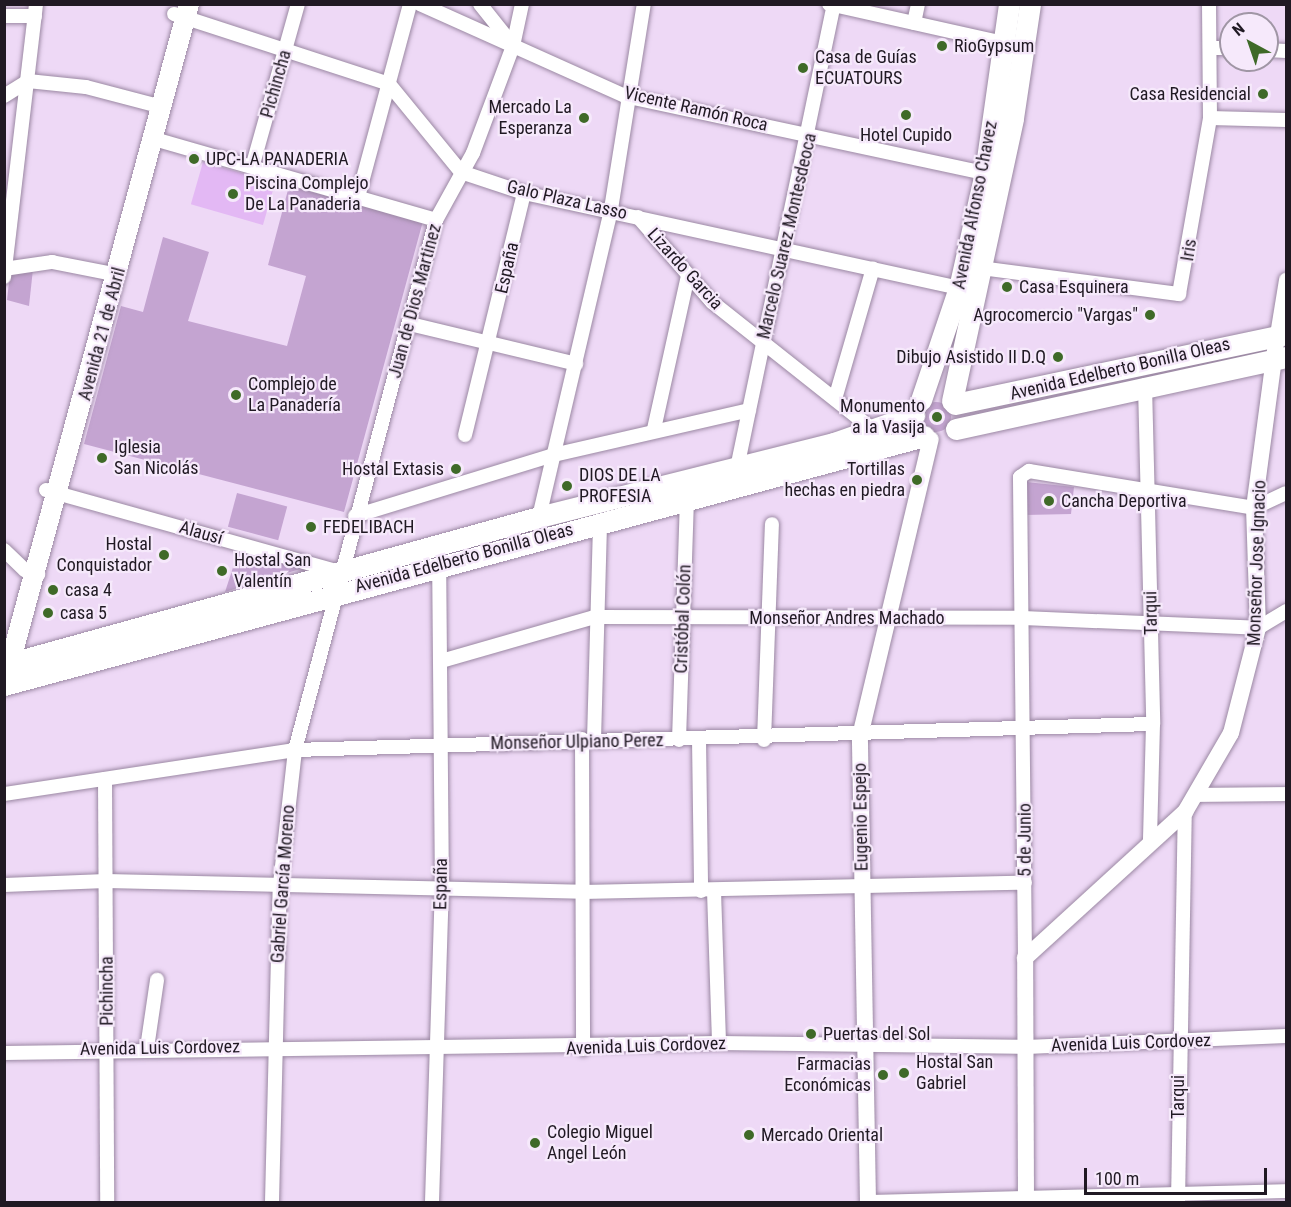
<!DOCTYPE html>
<html>
<head>
<meta charset="utf-8">
<style>
  body { margin:0 }
  #map { position:relative; width:1291px; height:1207px; overflow:hidden; background:#eed9f6; font-family:"Roboto Condensed",sans-serif }
  div>[style] { position:absolute }
  .green>* { inset:0; background:#c4a4d1; transform-origin:0 0 }
  .round { border-radius:50% }
  .water>* { inset:0; background:#e3b8f4; transform-origin:0 0 }
  .roads { filter:drop-shadow(0 0 2px #9b88a3) drop-shadow(0 0 2px #9b88a3) }
  .minor>* { height:14px; margin:-7px; padding:0 7px; transform-origin:7px; border-radius:7px; background:#fff }
  .tertiary>* { height:16px; margin:-8px; padding:0 8px; transform-origin:8px; border-radius:8px; background:#fff }
  .secondary>* { height:20px; margin:-10px; padding:0 10px; transform-origin:10px; border-radius:10px; background:#fff }
  .primary>* { height:21px; margin:-10.5px; padding:0 10.5px; transform-origin:10.5px; border-radius:10.5px; background:#fff }
  .dots>* { width:16px; height:16px; translate:-50% -50%; box-sizing:border-box; border:3px solid #f6e9fb; border-radius:50% }
  span { translate:-50% -50%; white-space:nowrap; text-align:center; line-height:1.15; -webkit-text-stroke:4.5px #f6e9fb; paint-order:stroke }
  .poi-label { font-size:18px; color:#201923 }
  .left { translate:0 -50%; text-align:left }
  .right { translate:-100% -50%; text-align:right }
  .street-label { font-size:18px; color:#201923 }
  .frame { position:absolute; inset:0; border:6px solid #201923; pointer-events:none }
  .north { position:absolute; left:1219px; top:12px; width:60px; height:60px; box-sizing:border-box; background:#f6e9fb; border:2px solid #a096a5; border-radius:50%; rotate:320deg; font-size:16px; font-weight:700; line-height:24px; text-align:center; color:#201923 }
  .north::after { content:''; display:block; margin:auto; width:21px; height:27px; background:#3f6a28; clip-path:polygon(50% 0,100% 100%,50% 72%,0 100%) }
  .scale { position:absolute; left:1084px; top:1168px; width:183px; height:27px; box-sizing:border-box; border:3px solid #201923; border-top:0; padding-left:8px; font-size:18px; line-height:21px; white-space:nowrap; color:#201923; -webkit-text-stroke:4px #f6e9fb; paint-order:stroke }
</style>
</head>
<body>
<div id="map">
  <div class="green">
    <i style="clip-path:polygon(289px 186px,423px 221px,344px 512px,84px 444px,121px 306px,143px 312px,163px 237px,209px 252px,188px 321px,287px 346px,306px 276px,268px 265px)"></i>
    <i style="clip-path:polygon(33px 269px,29px 306px,7px 300px,10px 273px)"></i>
    <i class="round" style="left:921px;top:402px;width:30px;height:30px"></i>
    <i style="clip-path:polygon(1026px 482px,1074px 487px,1071px 514px,1025px 515px)"></i>
    <i style="left:237px;top:493px;width:52px;height:35px;rotate:15deg"></i>
    <i style="clip-path:polygon(239px 549px,299px 564px,300px 569px,225px 592px)"></i>
  </div>
  <div class="water">
    <i style="left:203px;top:162px;width:75px;height:44px;rotate:16deg"></i>
  </div>
  <div class="roads">
    <div class="minor">
      <i style="left:420px;top:4px;width:225px;rotate:24.2deg"></i>
      <i style="left:625px;top:96px;width:368px;rotate:12.1deg"></i>
      <i style="left:480px;top:4px;width:51px;rotate:51.3deg"></i>
      <i style="left:829px;top:4px;width:178px;rotate:12.6deg"></i>
      <i style="left:174px;top:14px;width:226px;rotate:18deg"></i>
      <i style="left:389px;top:84px;width:114px;rotate:50.7deg"></i>
      <i style="left:461px;top:172px;width:66px;rotate:18.4deg"></i>
      <i style="left:524px;top:193px;width:445px;rotate:12.3deg"></i>
      <i style="left:4px;top:16px;width:31px"></i>
      <i style="left:914px;top:23px;width:19px;rotate:-78deg"></i>
      <i style="left:1212px;top:48px;width:19px"></i>
      <i style="left:1267px;top:50px;width:19px;rotate:3deg"></i>
      <i style="left:4px;top:96px;width:28px;rotate:-32deg"></i>
      <i style="left:28px;top:81px;width:58px;rotate:5.9deg"></i>
      <i style="left:86px;top:87px;width:79px;rotate:14.7deg"></i>
      <i style="left:1210px;top:118px;width:76px;rotate:1.5deg"></i>
      <i style="left:154px;top:139px;width:293px;rotate:16deg"></i>
      <i style="left:253px;top:164px;width:166px;rotate:-74.3deg"></i>
      <i style="left:358px;top:197px;width:200px;rotate:-74.9deg"></i>
      <i style="left:638px;top:217px;width:113px;rotate:49deg"></i>
      <i style="left:712px;top:302px;width:208px;rotate:38.4deg"></i>
      <i style="left:981px;top:268px;width:200px;rotate:7.5deg"></i>
      <i style="left:1179px;top:294px;width:179px;rotate:-80deg"></i>
      <i style="left:1210px;top:118px;width:114px;rotate:-90.5deg"></i>
      <i style="left:4px;top:269px;width:49px;rotate:-8.3deg"></i>
      <i style="left:52px;top:262px;width:67px;rotate:11.1deg"></i>
      <i style="left:4px;top:277px;width:275px;rotate:-83.3deg"></i>
      <i style="left:410px;top:324px;width:171px;rotate:13.5deg"></i>
      <i style="left:1277px;top:335px;width:56px;rotate:-80.7deg"></i>
      <i style="left:1145px;top:385px;width:339px;rotate:88.6deg"></i>
      <i style="left:1153px;top:724px;width:117px;rotate:91.5deg"></i>
      <i style="left:835px;top:399px;width:136px;rotate:-73.8deg"></i>
      <i style="left:654px;top:429px;width:157px;rotate:-77.5deg"></i>
      <i style="left:465px;top:435px;width:249px;rotate:-76.3deg"></i>
      <i style="left:737px;top:468px;width:474px;rotate:-78.2deg"></i>
      <i style="left:46px;top:490px;width:302px;rotate:15.6deg"></i>
      <i style="left:355px;top:516px;width:207px;rotate:-17.1deg"></i>
      <i style="left:553px;top:455px;width:201px;rotate:-12.9deg"></i>
      <i style="left:539px;top:517px;width:316px;rotate:-76.8deg"></i>
      <i style="left:611px;top:209px;width:208px;rotate:-80.9deg"></i>
      <i style="left:4px;top:550px;width:29px;rotate:44deg"></i>
      <i style="left:25px;top:570px;width:14px;rotate:17deg"></i>
      <i style="left:441px;top:661px;width:159px;rotate:-16deg"></i>
      <i style="left:594px;top:617px;width:429px;rotate:0.1deg"></i>
      <i style="left:1023px;top:618px;width:235px;rotate:2.4deg"></i>
      <i style="left:1258px;top:628px;width:33px;rotate:-31deg"></i>
      <i style="left:582px;top:739px;width:310px;rotate:89.8deg"></i>
      <i style="left:699px;top:739px;width:152px;rotate:89.2deg"></i>
      <i style="left:594px;top:740px;width:218px;rotate:-88.4deg"></i>
      <i style="left:679px;top:740px;width:241px;rotate:-88.1deg"></i>
      <i style="left:764px;top:740px;width:216px;rotate:-87.9deg"></i>
      <i style="left:105px;top:779px;width:423px;rotate:89.7deg"></i>
      <i style="left:4px;top:794px;width:294px;rotate:-8.6deg"></i>
      <i style="left:295px;top:750px;width:858px;rotate:-1.74deg"></i>
      <i style="left:1196px;top:795px;width:90px;rotate:-0.6deg"></i>
      <i style="left:4px;top:885px;width:102px;rotate:-2.2deg"></i>
      <i style="left:106px;top:881px;width:476px;rotate:1.3deg"></i>
      <i style="left:582px;top:892px;width:443px;rotate:-1.2deg"></i>
      <i style="left:714px;top:891px;width:152px;rotate:88.1deg"></i>
      <i style="left:1025px;top:958px;width:481px;rotate:-90.6deg"></i>
      <i style="left:1020px;top:477px;width:11px;rotate:-34deg"></i>
      <i style="left:1029px;top:471px;width:228px;rotate:9.3deg"></i>
      <i style="left:1254px;top:508px;width:35px;rotate:-25deg"></i>
      <i style="left:147px;top:1048px;width:69px;rotate:-81.6deg"></i>
      <i style="left:4px;top:1053px;width:715px;rotate:-0.8deg"></i>
      <i style="left:719px;top:1043px;width:307px;rotate:0.7deg"></i>
      <i style="left:1026px;top:1047px;width:260px;rotate:-2.4deg"></i>
      <i style="left:272px;top:1202px;width:318px;rotate:-88.6deg"></i>
      <i style="left:280px;top:884px;width:135px;rotate:-83.6deg"></i>
      <i style="left:295px;top:750px;width:548px;rotate:-75.1deg"></i>
      <i style="left:436px;top:220px;width:77px;rotate:-61.1deg"></i>
      <i style="left:473px;top:153px;width:114px;rotate:-69.5deg"></i>
      <i style="left:513px;top:46px;width:43px;rotate:-77.9deg"></i>
      <i style="left:432px;top:1202px;width:310px;rotate:-88.2deg"></i>
      <i style="left:442px;top:892px;width:327px;rotate:-90.5deg"></i>
      <i style="left:868px;top:1202px;width:418px;rotate:-1.5deg"></i>
      <i style="left:1178px;top:1202px;width:390px;rotate:-89deg"></i>
    </div>
    <div class="tertiary">
      <i style="left:868px;top:1202px;width:466px;rotate:-91deg"></i>
      <i style="left:860px;top:736px;width:305px;rotate:-76.6deg"></i>
      <i style="left:1026px;top:1202px;width:244px;rotate:-90.2deg"></i>
      <i style="left:1025px;top:958px;width:217px;rotate:-42.4deg"></i>
      <i style="left:1185px;top:812px;width:91px;rotate:-59.8deg"></i>
      <i style="left:1231px;top:733px;width:108px;rotate:-75.6deg"></i>
      <i style="left:1258px;top:628px;width:120px;rotate:-91.9deg"></i>
      <i style="left:1254px;top:508px;width:175px;rotate:-82.4deg"></i>
    </div>
    <div class="secondary">
      <i style="left:7px;top:674px;width:694px;rotate:-74.8deg"></i>
    </div>
    <div class="primary">
      <i style="left:921px;top:400px;width:118px;rotate:-71.3deg"></i>
      <i style="left:959px;top:288px;width:118px;rotate:-77.3deg"></i>
      <i style="left:985px;top:173px;width:171px;rotate:-81.9deg"></i>
      <i style="left:952px;top:401px;width:289px;rotate:-77.8deg"></i>
      <i style="left:1013px;top:118px;width:115px;rotate:-81.5deg"></i>
      <i style="left:955px;top:404px;width:338px;rotate:-11.9deg"></i>
      <i style="left:956px;top:429px;width:338px;rotate:-12.3deg"></i>
      <i style="left:4px;top:665px;width:555px;rotate:-15.46deg"></i>
      <i style="left:539px;top:517px;width:304px;rotate:-14.1deg"></i>
      <i style="left:834px;top:443px;width:85px;rotate:-19.3deg"></i>
      <i style="left:4px;top:685px;width:953px;rotate:-15.14deg"></i>
    </div>
  </div>
  <div class="dots">
    <i style="left:942px;top:46px;background:#3f6a28"></i>
    <i style="left:803px;top:68px;background:#3f6a28"></i>
    <i style="left:1263px;top:94px;background:#3f6a28"></i>
    <i style="left:906px;top:115px;background:#3f6a28"></i>
    <i style="left:584px;top:118px;background:#3f6a28"></i>
    <i style="left:194px;top:159px;background:#3f6a28"></i>
    <i style="left:233px;top:194px;background:#3f6a28"></i>
    <i style="left:1007px;top:287px;background:#3f6a28"></i>
    <i style="left:1150px;top:315px;background:#3f6a28"></i>
    <i style="left:1058px;top:357px;background:#3f6a28"></i>
    <i style="left:236px;top:395px;background:#3f6a28"></i>
    <i style="left:937px;top:417px;background:#3f6a28"></i>
    <i style="left:102px;top:458px;background:#3f6a28"></i>
    <i style="left:456px;top:469px;background:#3f6a28"></i>
    <i style="left:917px;top:480px;background:#3f6a28"></i>
    <i style="left:567px;top:486px;background:#3f6a28"></i>
    <i style="left:1049px;top:501px;background:#3f6a28"></i>
    <i style="left:311px;top:527px;background:#3f6a28"></i>
    <i style="left:164px;top:555px;background:#3f6a28"></i>
    <i style="left:222px;top:571px;background:#3f6a28"></i>
    <i style="left:53px;top:590px;background:#3f6a28"></i>
    <i style="left:48px;top:613px;background:#3f6a28"></i>
    <i style="left:811px;top:1034px;background:#3f6a28"></i>
    <i style="left:904px;top:1073px;background:#3f6a28"></i>
    <i style="left:883px;top:1075px;background:#3f6a28"></i>
    <i style="left:749px;top:1135px;background:#3f6a28"></i>
    <i style="left:535px;top:1143px;background:#3f6a28"></i>
  </div>
  <div class="poi-label">
    <span class="left" style="left:954px;top:46px">RioGypsum</span>
    <span class="left" style="left:815px;top:68px">Casa de Guías<br>ECUATOURS</span>
    <span class="right" style="left:1251px;top:94px">Casa Residencial</span>
    <span class="right" style="left:572px;top:118px">Mercado La<br>Esperanza</span>
    <span style="left:906px;top:135px">Hotel Cupido</span>
    <span class="left" style="left:206px;top:159px">UPC-LA PANADERIA</span>
    <span class="left" style="left:245px;top:194px">Piscina Complejo<br>De La Panaderia</span>
    <span class="left" style="left:1019px;top:287px">Casa Esquinera</span>
    <span class="right" style="left:1138px;top:315px">Agrocomercio "Vargas"</span>
    <span class="right" style="left:1046px;top:357px">Dibujo Asistido II D.Q</span>
    <span class="left" style="left:248px;top:395px">Complejo de<br>La Panadería</span>
    <span class="right" style="left:925px;top:417px">Monumento<br>a la Vasija</span>
    <span class="left" style="left:114px;top:458px">Iglesia<br>San Nicolás</span>
    <span class="right" style="left:444px;top:469px">Hostal Extasis</span>
    <span class="right" style="left:905px;top:480px">Tortillas<br>hechas en piedra</span>
    <span class="left" style="left:579px;top:486px">DIOS DE LA<br>PROFESIA</span>
    <span class="left" style="left:1061px;top:501px">Cancha Deportiva</span>
    <span class="left" style="left:323px;top:527px">FEDELIBACH</span>
    <span class="right" style="left:152px;top:555px">Hostal<br>Conquistador</span>
    <span class="left" style="left:234px;top:571px">Hostal San<br>Valentín</span>
    <span class="left" style="left:65px;top:590px">casa 4</span>
    <span class="left" style="left:60px;top:613px">casa 5</span>
    <span class="left" style="left:823px;top:1034px">Puertas del Sol</span>
    <span class="left" style="left:916px;top:1073px">Hostal San<br>Gabriel</span>
    <span class="right" style="left:871px;top:1075px">Farmacias<br>Económicas</span>
    <span class="left" style="left:547px;top:1143px">Colegio Miguel<br>Angel León</span>
    <span class="left" style="left:761px;top:1135px">Mercado Oriental</span>
  </div>
  <div class="street-label">
    <span style="left:276px;top:84px;rotate:-74deg">Pichincha</span>
    <span style="left:696px;top:109px;rotate:13deg">Vicente Ramón Roca</span>
    <span style="left:567px;top:200px;rotate:13deg">Galo Plaza Lasso</span>
    <span style="left:975px;top:205px;rotate:-79deg">Avenida Alfonso Chavez</span>
    <span style="left:787px;top:236px;rotate:-77deg">Marcelo Suarez Montesdeoca</span>
    <span style="left:1189px;top:250px;rotate:-81deg">Iris</span>
    <span style="left:507px;top:268px;rotate:-77deg">España</span>
    <span style="left:685px;top:269px;rotate:48deg">Lizardo Garcia</span>
    <span style="left:415px;top:301px;rotate:-75deg">Juan de Dios Martinez</span>
    <span style="left:102px;top:334px;rotate:-75deg">Avenida 21 de Abril</span>
    <span style="left:1120px;top:369px;rotate:-13deg">Avenida Edelberto Bonilla Oleas</span>
    <span style="left:201px;top:533px;rotate:16deg">Alausí</span>
    <span style="left:464px;top:558px;rotate:-15deg">Avenida Edelberto Bonilla Oleas</span>
    <span style="left:1257px;top:563px;rotate:-88deg">Monseñor Jose Ignacio</span>
    <span style="left:1151px;top:613px;rotate:-91deg">Tarqui</span>
    <span style="left:847px;top:618px">Monseñor Andres Machado</span>
    <span style="left:683px;top:619px;rotate:-88deg">Cristóbal Colón</span>
    <span style="left:577px;top:742px;rotate:-1deg">Monseñor Ulpiano Perez</span>
    <span style="left:861px;top:817px;rotate:-91deg">Eugenio Espejo</span>
    <span style="left:1025px;top:840px;rotate:-90deg">5 de Junio</span>
    <span style="left:283px;top:884px;rotate:-86deg">Gabriel García Moreno</span>
    <span style="left:441px;top:884px;rotate:-89deg">España</span>
    <span style="left:107px;top:991px;rotate:-90deg">Pichincha</span>
    <span style="left:1131px;top:1043px;rotate:-2deg">Avenida Luis Cordovez</span>
    <span style="left:646px;top:1046px;rotate:-2deg">Avenida Luis Cordovez</span>
    <span style="left:160px;top:1048px;rotate:-1deg">Avenida Luis Cordovez</span>
    <span style="left:1178px;top:1097px;rotate:-90deg">Tarqui</span>
  </div>
  <div class="frame"></div>
  <div class="north">N</div>
  <div class="scale">100 m</div>
</div>
</body>
</html>
